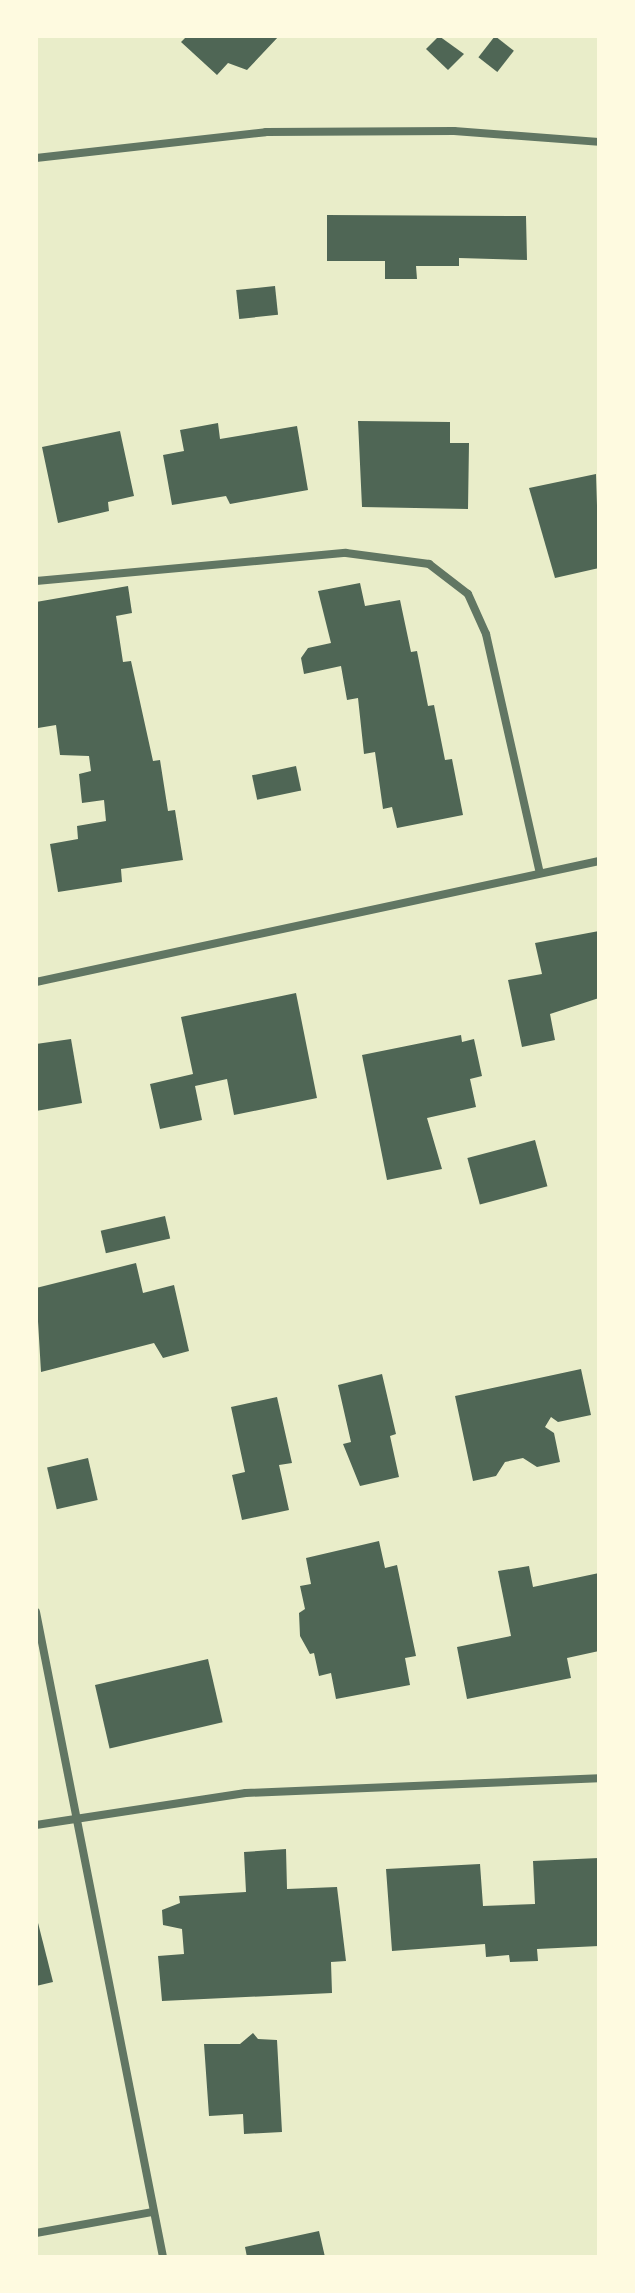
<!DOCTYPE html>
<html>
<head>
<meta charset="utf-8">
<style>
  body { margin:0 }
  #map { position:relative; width:635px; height:2293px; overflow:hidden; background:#e9edc9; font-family:"Open Sans",sans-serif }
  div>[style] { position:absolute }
  .building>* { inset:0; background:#4f6655; transform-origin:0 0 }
  .minor>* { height:8px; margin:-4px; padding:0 4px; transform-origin:4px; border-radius:4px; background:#617663 }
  span { translate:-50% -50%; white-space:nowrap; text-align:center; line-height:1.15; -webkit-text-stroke:6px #fefae0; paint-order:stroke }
  .frame { position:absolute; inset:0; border:38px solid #fefae0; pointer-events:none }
</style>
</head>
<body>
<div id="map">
  <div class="building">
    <i style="clip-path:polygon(187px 36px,279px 36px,247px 70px,228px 63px,217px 75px,181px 42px)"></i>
    <i style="clip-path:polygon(439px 36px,464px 54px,448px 70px,426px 49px)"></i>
    <i style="left:495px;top:36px;width:24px;height:27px;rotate:38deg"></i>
    <i style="clip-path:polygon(327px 215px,526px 216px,527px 260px,459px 258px,459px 266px,416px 266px,417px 279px,385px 279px,385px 261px,327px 261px)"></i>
    <i style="left:275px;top:286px;width:29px;height:39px;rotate:84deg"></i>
    <i style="clip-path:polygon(358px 421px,450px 422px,450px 443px,469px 443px,468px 509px,362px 507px)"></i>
    <i style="clip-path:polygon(218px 423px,220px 439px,297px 426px,308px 490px,230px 504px,226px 496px,172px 505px,163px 455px,184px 451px,180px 430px)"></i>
    <i style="clip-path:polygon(120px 431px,134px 496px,108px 502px,109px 511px,58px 523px,42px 447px)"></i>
    <i style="clip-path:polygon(596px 474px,599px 568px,555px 578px,529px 488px)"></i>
    <i style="clip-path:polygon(360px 583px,365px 606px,400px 600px,411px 652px,417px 651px,428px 706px,434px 705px,445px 760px,452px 759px,463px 815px,397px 828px,392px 807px,383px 809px,375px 752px,364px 754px,358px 698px,347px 700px,341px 666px,304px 674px,301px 658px,308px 648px,331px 643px,318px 591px)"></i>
    <i style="clip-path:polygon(128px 586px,132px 613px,116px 616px,123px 662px,131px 661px,153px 761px,160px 760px,168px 811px,175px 810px,183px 860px,121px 869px,122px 882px,58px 892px,50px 844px,78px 839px,77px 826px,106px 821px,104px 800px,82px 803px,79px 774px,91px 771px,89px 756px,60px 755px,56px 725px,38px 728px,36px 602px)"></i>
    <i style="left:296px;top:766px;width:25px;height:45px;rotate:78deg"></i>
    <i style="clip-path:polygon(599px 931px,599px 998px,550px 1014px,555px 1040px,522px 1047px,508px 980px,542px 974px,535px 943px)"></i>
    <i style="clip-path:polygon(296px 993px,317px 1098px,234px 1115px,227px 1079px,195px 1086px,202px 1120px,160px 1129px,150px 1084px,193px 1074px,181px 1017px)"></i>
    <i style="clip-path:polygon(461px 1035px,462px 1042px,474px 1039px,482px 1076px,470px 1079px,476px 1107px,427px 1118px,442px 1169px,387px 1180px,362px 1055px)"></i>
    <i style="clip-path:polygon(71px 1039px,82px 1103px,36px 1111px,36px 1044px)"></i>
    <i style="left:535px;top:1140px;width:48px;height:70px;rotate:75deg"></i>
    <i style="left:165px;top:1216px;width:23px;height:66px;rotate:77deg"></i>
    <i style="clip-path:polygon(136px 1263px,143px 1293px,174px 1285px,189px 1351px,163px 1358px,154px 1343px,41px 1372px,36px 1288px)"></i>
    <i style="clip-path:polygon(581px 1369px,591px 1415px,558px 1422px,551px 1417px,545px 1427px,554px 1433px,560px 1462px,537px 1467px,523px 1458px,505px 1462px,496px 1476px,473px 1481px,455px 1396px)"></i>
    <i style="clip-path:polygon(382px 1374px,396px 1434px,390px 1436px,399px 1477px,360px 1486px,343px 1444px,351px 1442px,338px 1385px)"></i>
    <i style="clip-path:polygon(277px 1397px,292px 1463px,279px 1465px,289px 1510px,242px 1520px,232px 1475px,245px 1472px,231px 1407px)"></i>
    <i style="left:88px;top:1458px;width:43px;height:42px;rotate:77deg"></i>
    <i style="clip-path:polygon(379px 1541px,385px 1568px,397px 1565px,416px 1656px,405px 1658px,410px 1685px,336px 1699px,331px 1673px,319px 1676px,314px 1653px,310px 1654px,300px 1636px,299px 1613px,305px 1609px,300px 1586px,311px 1584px,306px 1558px)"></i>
    <i style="clip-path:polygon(529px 1566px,533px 1587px,599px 1573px,599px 1651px,567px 1658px,571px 1678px,467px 1699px,457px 1647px,511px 1636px,498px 1571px)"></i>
    <i style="left:208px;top:1659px;width:65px;height:116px;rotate:77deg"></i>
    <i style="clip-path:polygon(286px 1849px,287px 1889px,337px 1887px,346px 1961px,331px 1962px,332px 1993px,162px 2001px,158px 1956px,184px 1954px,182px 1929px,163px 1925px,162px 1910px,180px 1903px,179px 1896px,246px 1892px,244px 1852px)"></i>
    <i style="clip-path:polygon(599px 1858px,599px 1946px,537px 1949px,538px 1961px,510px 1962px,509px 1955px,486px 1957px,485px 1944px,392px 1951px,386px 1869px,480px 1864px,483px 1906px,535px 1904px,533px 1861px)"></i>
    <i style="clip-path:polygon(36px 1915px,53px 1982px,36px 1986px)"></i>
    <i style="clip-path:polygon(253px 2033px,258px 2039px,277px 2040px,282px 2132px,244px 2134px,243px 2114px,209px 2116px,204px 2044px,240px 2044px)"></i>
    <i style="clip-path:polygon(319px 2231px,325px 2257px,247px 2257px,245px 2247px)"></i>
  </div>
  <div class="minor">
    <i style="left:36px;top:158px;width:231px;rotate:-6.4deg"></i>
    <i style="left:266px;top:132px;width:188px;rotate:-0.3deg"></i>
    <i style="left:454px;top:131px;width:145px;rotate:4.3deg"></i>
    <i style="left:36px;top:581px;width:311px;rotate:-5.2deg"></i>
    <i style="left:346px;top:553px;width:84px;rotate:7.5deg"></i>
    <i style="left:429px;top:564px;width:49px;rotate:37.6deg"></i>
    <i style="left:468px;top:594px;width:44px;rotate:65.8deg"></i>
    <i style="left:486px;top:634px;width:245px;rotate:77.3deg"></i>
    <i style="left:36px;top:982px;width:576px;rotate:-12.13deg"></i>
    <i style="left:36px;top:1612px;width:657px;rotate:78.86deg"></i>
    <i style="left:36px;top:1825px;width:212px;rotate:-8.7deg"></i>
    <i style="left:246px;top:1793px;width:353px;rotate:-2.4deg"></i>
    <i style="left:36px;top:2233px;width:119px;rotate:-10.2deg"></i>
  </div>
  <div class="frame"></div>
</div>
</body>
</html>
